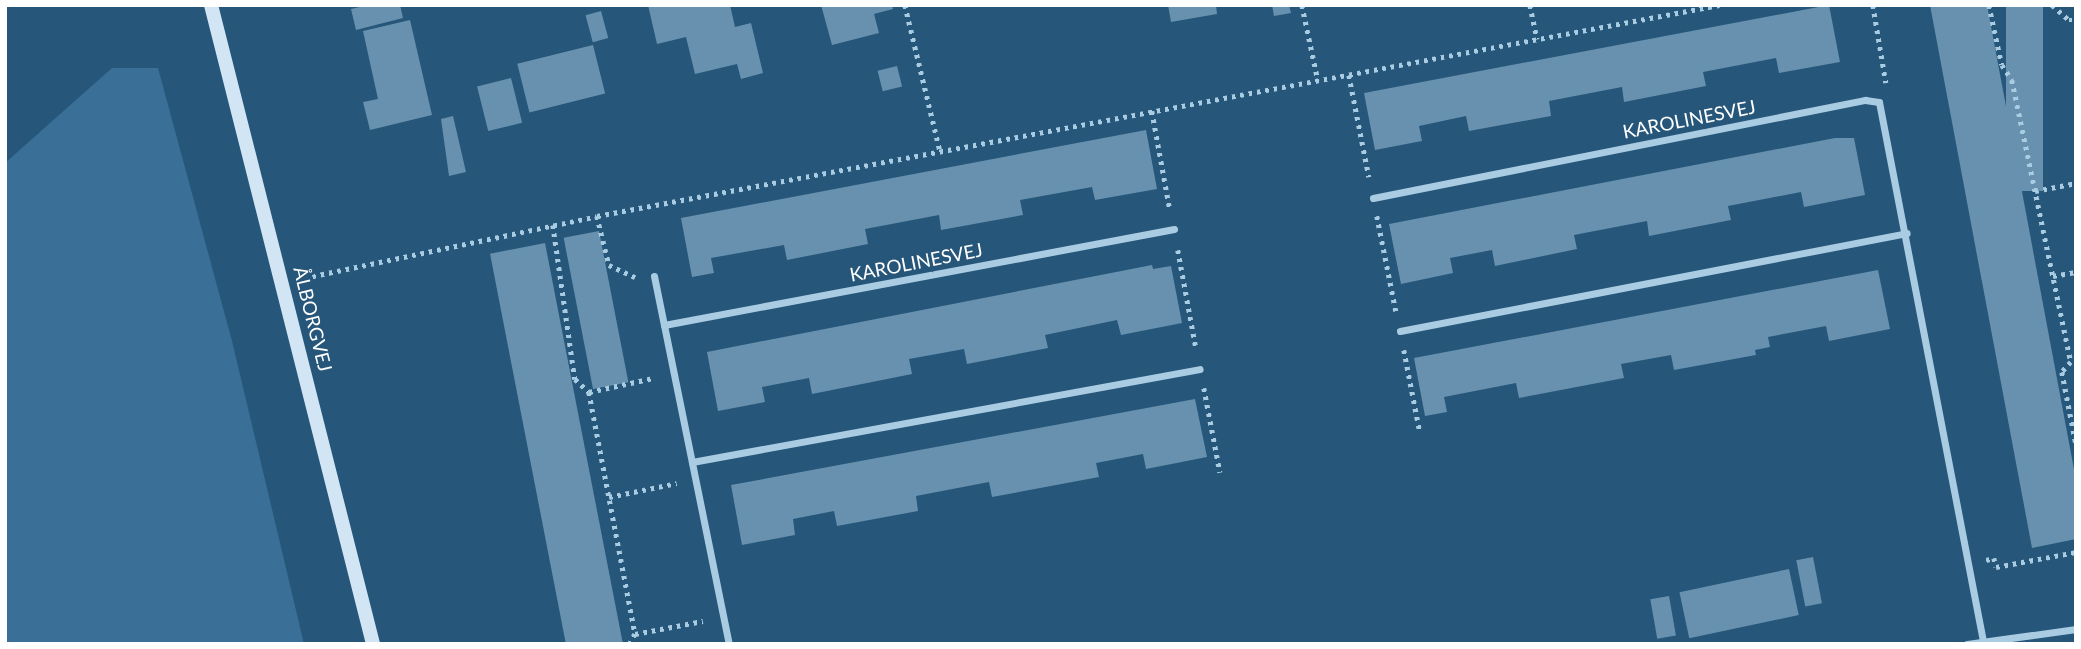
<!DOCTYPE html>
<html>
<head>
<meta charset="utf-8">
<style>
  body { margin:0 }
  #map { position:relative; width:2081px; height:649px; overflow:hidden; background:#265679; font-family:Lato,sans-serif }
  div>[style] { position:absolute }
  .green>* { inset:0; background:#3a7097 }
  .building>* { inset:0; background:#6791af; transform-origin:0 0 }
  .path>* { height:4.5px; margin-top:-2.25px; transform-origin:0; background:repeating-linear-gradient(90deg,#a9cce3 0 3.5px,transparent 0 8.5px) }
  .minor>* { height:7px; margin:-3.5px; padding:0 3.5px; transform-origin:3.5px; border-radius:3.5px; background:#a9cce3 }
  .secondary>* { height:14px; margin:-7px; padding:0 7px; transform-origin:7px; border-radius:7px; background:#d2e5f4 }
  span { translate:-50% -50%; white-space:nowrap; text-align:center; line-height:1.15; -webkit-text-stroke:6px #265679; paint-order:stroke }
  .street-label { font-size:19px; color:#fff }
  .frame { position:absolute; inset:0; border:7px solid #fff; pointer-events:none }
</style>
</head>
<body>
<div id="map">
  <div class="green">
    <i style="clip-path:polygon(112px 68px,158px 68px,232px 341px,304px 644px,5px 644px,5px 163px)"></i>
  </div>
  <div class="building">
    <i style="clip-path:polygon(368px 5px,400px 5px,403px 18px,356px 30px,351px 9px)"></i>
    <i style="clip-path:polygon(648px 5px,730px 5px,735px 27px,751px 23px,763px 73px,741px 79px,737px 64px,695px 74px,686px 37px,657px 44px)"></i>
    <i style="clip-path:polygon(821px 5px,892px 5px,893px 9px,874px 14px,879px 33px,832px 45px)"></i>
    <i style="clip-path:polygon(1168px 5px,1216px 5px,1217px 14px,1171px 22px)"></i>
    <i style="clip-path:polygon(1272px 5px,1289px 5px,1291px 13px,1274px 16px)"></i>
    <i style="clip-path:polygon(1829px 5px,1840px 62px,1779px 73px,1776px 58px,1703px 72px,1706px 86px,1624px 102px,1622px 87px,1549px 101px,1551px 116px,1469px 131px,1466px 116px,1419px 126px,1422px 141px,1375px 150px,1364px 93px)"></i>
    <i style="clip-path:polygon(1930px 5px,1987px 5px,2076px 480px,2076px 539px,2032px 548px)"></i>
    <i style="left:2006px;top:5px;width:37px;height:186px"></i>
    <i style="left:601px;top:11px;width:28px;height:16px;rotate:75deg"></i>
    <i style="clip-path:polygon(410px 20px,432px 115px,370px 130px,363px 102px,378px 99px,363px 31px)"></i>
    <i style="left:593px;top:45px;width:50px;height:78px;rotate:76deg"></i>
    <i style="left:897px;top:66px;width:21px;height:20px;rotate:76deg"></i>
    <i style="left:511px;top:78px;width:46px;height:35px;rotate:76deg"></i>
    <i style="clip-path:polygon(453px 116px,466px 172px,449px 176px,441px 119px)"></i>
    <i style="clip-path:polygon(1146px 130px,1157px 189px,1095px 200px,1092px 187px,1020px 200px,1023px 215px,941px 230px,939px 215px,865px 229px,868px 244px,787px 260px,784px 245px,711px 258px,714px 273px,692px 277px,681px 218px)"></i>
    <i style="clip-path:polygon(1835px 138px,1854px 138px,1865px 195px,1804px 207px,1801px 192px,1728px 206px,1731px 220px,1649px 236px,1647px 221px,1574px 235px,1577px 249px,1495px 266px,1492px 250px,1450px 258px,1453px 273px,1401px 284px,1389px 224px)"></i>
    <i style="left:599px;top:231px;width:154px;height:36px;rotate:79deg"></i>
    <i style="left:545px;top:243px;width:408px;height:56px;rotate:79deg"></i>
    <i style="clip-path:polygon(1152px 265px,1153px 269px,1171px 266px,1182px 323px,1121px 335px,1117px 320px,1045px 335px,1048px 348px,967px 364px,964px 349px,909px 359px,912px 374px,812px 394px,809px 378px,762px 387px,765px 402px,718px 411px,707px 352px)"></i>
    <i style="clip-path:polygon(1878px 270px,1890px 329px,1829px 341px,1826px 326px,1768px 337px,1770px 347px,1755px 350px,1756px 355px,1674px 370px,1671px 355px,1621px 364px,1624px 378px,1519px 398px,1516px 383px,1444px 397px,1447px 412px,1425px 416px,1414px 358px)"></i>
    <i style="clip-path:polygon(1195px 399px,1207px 457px,1146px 469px,1143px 454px,1096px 463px,1099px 477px,992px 497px,989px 482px,916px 496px,918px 511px,837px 526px,834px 511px,793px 519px,795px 535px,742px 545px,731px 485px)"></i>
    <i style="left:1813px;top:557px;width:47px;height:17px;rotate:79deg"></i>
    <i style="left:1789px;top:569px;width:47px;height:112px;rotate:78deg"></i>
    <i style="left:1669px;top:596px;width:40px;height:19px;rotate:80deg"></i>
  </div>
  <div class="path">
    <i style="left:905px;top:5px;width:150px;rotate:76.5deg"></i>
    <i style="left:1302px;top:5px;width:77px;rotate:78deg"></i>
    <i style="left:1530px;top:5px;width:35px;rotate:78deg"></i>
    <i style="left:1873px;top:5px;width:79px;rotate:80.5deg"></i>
    <i style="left:1989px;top:5px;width:61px;rotate:77.8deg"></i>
    <i style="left:2002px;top:65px;width:18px;rotate:56deg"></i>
    <i style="left:2012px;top:80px;width:288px;rotate:78.2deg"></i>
    <i style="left:2071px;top:362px;width:13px;rotate:132deg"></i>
    <i style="left:2062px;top:372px;width:73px;rotate:79deg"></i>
    <i style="left:2052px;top:5px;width:23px;rotate:41deg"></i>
    <i style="left:2069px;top:20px;width:7px"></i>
    <i style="left:1349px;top:75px;width:104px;rotate:78.9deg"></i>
    <i style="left:1152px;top:111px;width:101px;rotate:79.7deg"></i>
    <i style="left:2035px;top:191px;width:42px;rotate:-11deg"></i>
    <i style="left:597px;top:216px;width:50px;rotate:76.2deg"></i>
    <i style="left:609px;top:265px;width:29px;rotate:25deg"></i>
    <i style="left:1377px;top:216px;width:97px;rotate:78.7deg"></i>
    <i style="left:553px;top:225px;width:156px;rotate:81.9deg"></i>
    <i style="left:575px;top:379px;width:19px;rotate:43deg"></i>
    <i style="left:589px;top:392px;width:246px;rotate:79.2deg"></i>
    <i style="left:635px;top:634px;width:11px;rotate:117deg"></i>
    <i style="left:1178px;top:250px;width:100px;rotate:79.6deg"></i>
    <i style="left:2053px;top:276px;width:23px;rotate:-10deg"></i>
    <i style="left:304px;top:278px;width:299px;rotate:-11.9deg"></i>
    <i style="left:597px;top:216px;width:1142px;rotate:-10.65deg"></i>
    <i style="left:1404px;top:350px;width:84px;rotate:79deg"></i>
    <i style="left:1204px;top:388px;width:86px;rotate:79.2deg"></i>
    <i style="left:589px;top:392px;width:66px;rotate:-12.3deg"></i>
    <i style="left:609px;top:497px;width:69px;rotate:-11.6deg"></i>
    <i style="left:1986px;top:560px;width:8px;rotate:-14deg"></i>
    <i style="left:1994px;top:558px;width:9px;rotate:77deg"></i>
    <i style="left:1996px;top:567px;width:81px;rotate:-10.6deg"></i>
    <i style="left:635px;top:634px;width:69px;rotate:-10.8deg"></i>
  </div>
  <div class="minor">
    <i style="left:1373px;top:198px;width:502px;rotate:-11.27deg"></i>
    <i style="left:1865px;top:100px;width:14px;rotate:8deg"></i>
    <i style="left:1879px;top:102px;width:549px;rotate:79.08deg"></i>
    <i style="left:654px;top:276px;width:376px;rotate:78.5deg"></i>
    <i style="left:664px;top:325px;width:519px;rotate:-10.66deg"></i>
    <i style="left:1400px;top:331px;width:516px;rotate:-10.94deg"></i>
    <i style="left:692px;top:462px;width:516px;rotate:-10.37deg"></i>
    <i style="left:1967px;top:644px;width:110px;rotate:-7.8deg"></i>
  </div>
  <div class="secondary">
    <i style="left:211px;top:5px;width:659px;rotate:75.77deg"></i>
  </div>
  <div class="street-label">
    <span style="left:1689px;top:119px;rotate:-11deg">KAROLINESVEJ</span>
    <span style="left:916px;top:262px;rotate:-11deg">KAROLINESVEJ</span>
    <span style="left:313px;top:319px;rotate:76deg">ÅLBORGVEJ</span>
  </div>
  <div class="frame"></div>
</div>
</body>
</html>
